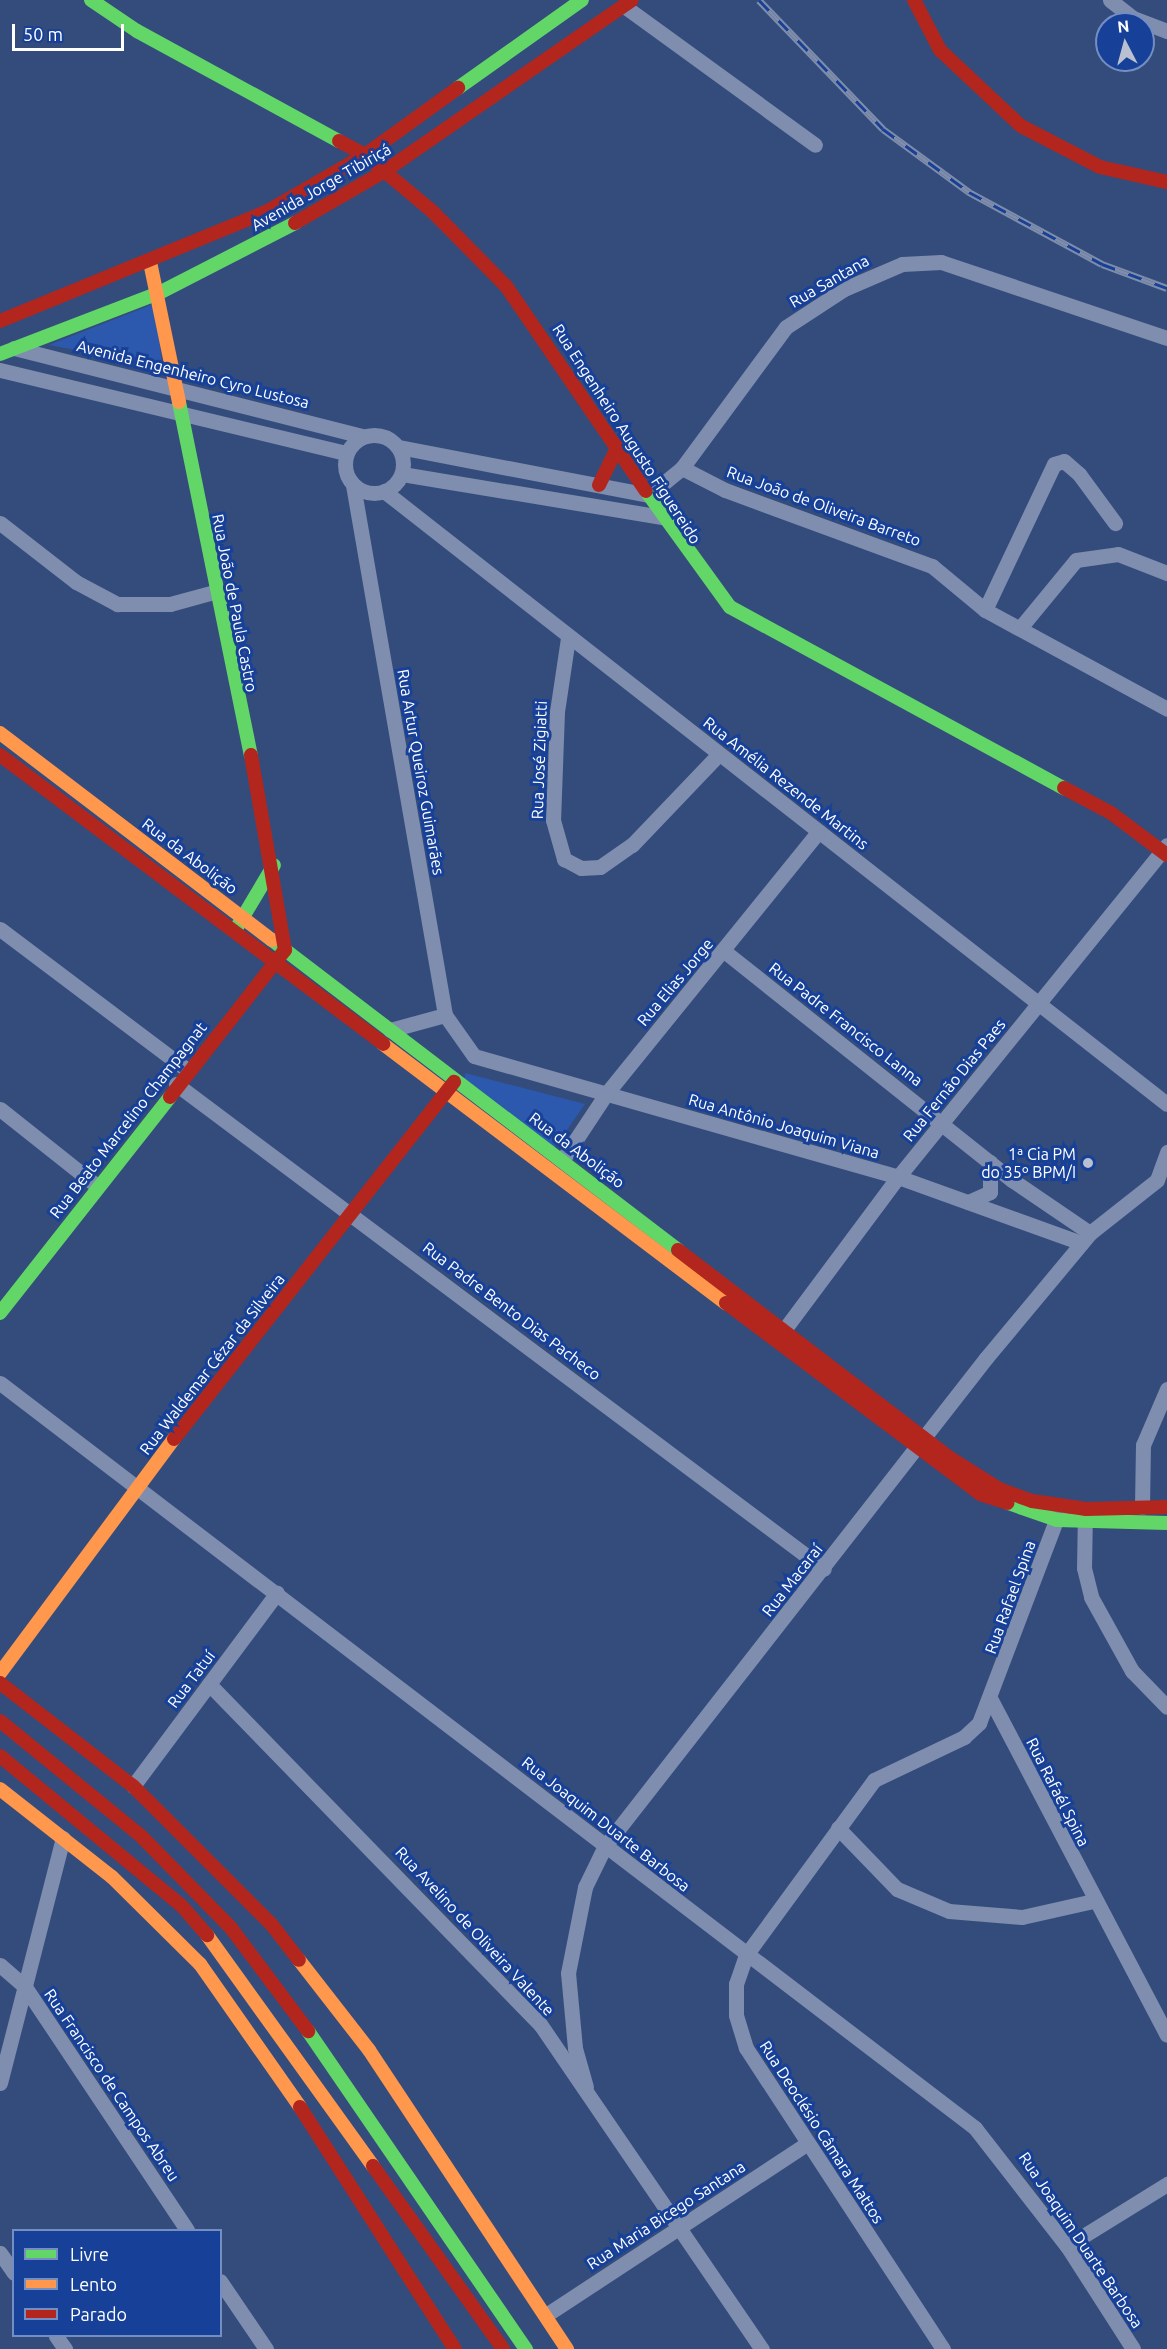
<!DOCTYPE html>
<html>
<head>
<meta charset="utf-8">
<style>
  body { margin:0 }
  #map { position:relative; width:1167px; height:2349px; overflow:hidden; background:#344c7c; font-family:Ubuntu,sans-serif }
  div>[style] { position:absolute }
  .green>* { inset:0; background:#2c58ae }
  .street>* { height:15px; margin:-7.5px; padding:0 7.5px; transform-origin:7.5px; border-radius:7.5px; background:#7f8dae }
  .street>.ring { margin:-7.5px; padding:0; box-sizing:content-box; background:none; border:15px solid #7f8dae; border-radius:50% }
  .fast>* { height:14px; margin:-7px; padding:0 7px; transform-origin:7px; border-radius:7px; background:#63d668 }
  .slow>* { height:14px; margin:-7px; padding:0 7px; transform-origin:7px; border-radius:7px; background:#ff974d }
  .jam>* { height:14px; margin:-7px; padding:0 7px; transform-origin:7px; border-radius:7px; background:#b3261e }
  .rail>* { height:7px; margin-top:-3.5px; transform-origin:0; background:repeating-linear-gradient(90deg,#174199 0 14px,#7f8dac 0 28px); box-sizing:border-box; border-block:2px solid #7f8dac }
  .dots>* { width:16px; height:16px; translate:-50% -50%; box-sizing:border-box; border:3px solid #174199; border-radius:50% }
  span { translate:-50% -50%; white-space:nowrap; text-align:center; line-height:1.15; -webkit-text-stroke:6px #174199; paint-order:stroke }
  .street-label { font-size:16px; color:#fff }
  .poi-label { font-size:16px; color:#fff }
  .right { translate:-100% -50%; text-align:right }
  .legend { position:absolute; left:12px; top:2229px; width:210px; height:108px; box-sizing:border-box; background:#174199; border:2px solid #748dc2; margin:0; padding:8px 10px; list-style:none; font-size:18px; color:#fff }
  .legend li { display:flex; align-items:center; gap:12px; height:30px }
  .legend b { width:30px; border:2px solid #748dc2 }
  .north { position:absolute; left:1095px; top:12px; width:60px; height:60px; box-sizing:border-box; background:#174199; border:2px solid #748dc2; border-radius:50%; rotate:354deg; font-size:16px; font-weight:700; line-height:24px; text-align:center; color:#fff }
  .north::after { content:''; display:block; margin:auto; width:21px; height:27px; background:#b8c0d1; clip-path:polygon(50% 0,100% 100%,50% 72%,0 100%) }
  .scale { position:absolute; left:12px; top:24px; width:112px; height:27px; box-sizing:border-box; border:3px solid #fff; border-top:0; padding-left:8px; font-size:18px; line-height:21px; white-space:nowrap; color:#fff; -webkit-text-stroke:4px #174199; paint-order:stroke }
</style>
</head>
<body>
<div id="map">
  <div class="green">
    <i style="clip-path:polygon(156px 303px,162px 366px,49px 345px)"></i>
    <i style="clip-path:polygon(465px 1073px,585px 1104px,553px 1150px,464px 1086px)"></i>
  </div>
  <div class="street">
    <i style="left:1110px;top:0;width:29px;rotate:38deg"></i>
    <i style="left:1133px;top:18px;width:36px;rotate:21deg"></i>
    <i style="left:624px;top:6px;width:236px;rotate:36deg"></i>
    <i style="left:14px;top:348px;width:360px;rotate:14.2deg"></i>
    <i style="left:0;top:370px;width:356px;rotate:13.5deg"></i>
    <i class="ring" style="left:345px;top:435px;width:43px;height:43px"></i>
    <i style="left:399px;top:447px;width:255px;rotate:10.9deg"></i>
    <i style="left:649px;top:495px;width:43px;rotate:-39.3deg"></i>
    <i style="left:682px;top:468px;width:175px;rotate:-53.6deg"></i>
    <i style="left:786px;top:327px;width:69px;rotate:-33.2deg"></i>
    <i style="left:844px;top:289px;width:63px;rotate:-23.3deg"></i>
    <i style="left:902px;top:264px;width:39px;rotate:-3deg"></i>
    <i style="left:941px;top:262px;width:238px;rotate:18.6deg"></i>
    <i style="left:682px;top:468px;width:48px;rotate:27.1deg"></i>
    <i style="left:725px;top:490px;width:221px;rotate:20.2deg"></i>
    <i style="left:932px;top:566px;width:69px;rotate:39.7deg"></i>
    <i style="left:985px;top:610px;width:207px;rotate:28.5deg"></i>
    <i style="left:402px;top:474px;width:265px;rotate:9.4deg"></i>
    <i style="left:353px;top:485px;width:538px;rotate:80.15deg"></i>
    <i style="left:445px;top:1015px;width:50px;rotate:54.7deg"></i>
    <i style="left:474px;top:1056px;width:441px;rotate:15.9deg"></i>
    <i style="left:898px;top:1177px;width:195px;rotate:19.8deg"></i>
    <i style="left:384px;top:491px;width:994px;rotate:38.06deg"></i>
    <i style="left:0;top:523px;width:96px;rotate:37.8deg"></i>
    <i style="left:76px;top:582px;width:47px;rotate:28.2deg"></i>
    <i style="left:117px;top:604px;width:53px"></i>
    <i style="left:170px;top:604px;width:46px;rotate:-15.3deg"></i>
    <i style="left:985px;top:610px;width:161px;rotate:-64.7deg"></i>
    <i style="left:1054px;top:464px;width:10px;rotate:-17deg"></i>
    <i style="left:1064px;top:461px;width:20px;rotate:41deg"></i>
    <i style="left:1079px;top:474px;width:61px;rotate:53.7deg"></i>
    <i style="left:1020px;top:628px;width:88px;rotate:-50.5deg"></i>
    <i style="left:1076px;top:560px;width:42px;rotate:-8.1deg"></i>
    <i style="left:1118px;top:554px;width:53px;rotate:21.2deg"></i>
    <i style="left:568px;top:638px;width:75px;rotate:98.5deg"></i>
    <i style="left:557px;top:712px;width:108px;rotate:92.1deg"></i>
    <i style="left:553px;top:820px;width:41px;rotate:74.2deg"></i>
    <i style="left:564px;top:859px;width:19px;rotate:28deg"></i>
    <i style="left:581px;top:868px;width:19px;rotate:-3deg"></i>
    <i style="left:600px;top:867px;width:39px;rotate:-35deg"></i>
    <i style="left:632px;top:845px;width:126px;rotate:-46.3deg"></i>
    <i style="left:0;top:929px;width:234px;rotate:37deg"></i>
    <i style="left:724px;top:951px;width:368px;rotate:38.5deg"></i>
    <i style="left:1012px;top:1180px;width:94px;rotate:34.2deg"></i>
    <i style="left:390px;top:1030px;width:57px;rotate:-15.3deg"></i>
    <i style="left:176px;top:1084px;width:809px;rotate:36.81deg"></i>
    <i style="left:0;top:1109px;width:122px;rotate:38.4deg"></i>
    <i style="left:563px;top:1159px;width:78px;rotate:-56.5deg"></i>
    <i style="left:606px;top:1094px;width:338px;rotate:-51deg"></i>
    <i style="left:968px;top:1202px;width:24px;rotate:-24deg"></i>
    <i style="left:990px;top:1192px;width:30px;rotate:-90deg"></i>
    <i style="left:778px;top:1338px;width:201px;rotate:-53.3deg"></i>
    <i style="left:898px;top:1177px;width:427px;rotate:-51deg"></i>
    <i style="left:0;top:1383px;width:1227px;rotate:37.38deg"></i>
    <i style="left:975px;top:2128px;width:150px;rotate:52.1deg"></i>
    <i style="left:1067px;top:2246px;width:122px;rotate:57.3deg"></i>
    <i style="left:1142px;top:1507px;width:62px;rotate:-89.1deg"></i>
    <i style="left:1143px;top:1445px;width:61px;rotate:-66.8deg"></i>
    <i style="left:1085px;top:1511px;width:57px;rotate:91deg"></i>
    <i style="left:1084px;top:1568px;width:30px;rotate:76deg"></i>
    <i style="left:1091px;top:1597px;width:85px;rotate:61deg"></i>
    <i style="left:1132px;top:1671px;width:50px;rotate:45.8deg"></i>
    <i style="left:209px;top:1684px;width:475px;rotate:45.8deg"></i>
    <i style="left:540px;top:2024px;width:394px;rotate:55.7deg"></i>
    <i style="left:991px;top:1700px;width:378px;rotate:62.3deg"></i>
    <i style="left:133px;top:1786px;width:241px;rotate:-53.3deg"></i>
    <i style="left:838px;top:1828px;width:85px;rotate:46deg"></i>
    <i style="left:897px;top:1889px;width:56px;rotate:22.9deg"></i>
    <i style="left:949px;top:1911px;width:73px;rotate:4.7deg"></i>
    <i style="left:1022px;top:1917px;width:73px;rotate:-12.7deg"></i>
    <i style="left:0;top:1965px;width:33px;rotate:41deg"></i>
    <i style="left:25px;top:1987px;width:292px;rotate:56.3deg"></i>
    <i style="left:0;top:2083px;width:253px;rotate:-75.6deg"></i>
    <i style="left:586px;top:2087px;width:41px;rotate:-105.8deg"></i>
    <i style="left:575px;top:2048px;width:75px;rotate:-95.3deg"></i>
    <i style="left:568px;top:1973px;width:88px;rotate:-78.8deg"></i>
    <i style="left:585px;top:1887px;width:46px;rotate:-64deg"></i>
    <i style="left:605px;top:1846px;width:619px;rotate:-52.02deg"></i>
    <i style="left:986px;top:1358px;width:163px;rotate:-50.2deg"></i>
    <i style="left:1090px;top:1233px;width:85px;rotate:-38.3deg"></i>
    <i style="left:1157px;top:1180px;width:30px;rotate:-70deg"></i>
    <i style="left:1067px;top:2246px;width:118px;rotate:-31.8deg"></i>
    <i style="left:0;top:2253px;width:24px;rotate:55deg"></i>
    <i style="left:220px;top:2281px;width:82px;rotate:55.9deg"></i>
    <i style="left:546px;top:2315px;width:311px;rotate:-33.3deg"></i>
    <i style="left:56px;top:2336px;width:16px;rotate:55deg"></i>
    <i style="left:943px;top:2349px;width:360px;rotate:-123.2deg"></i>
    <i style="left:746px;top:2048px;width:34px;rotate:-107deg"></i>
    <i style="left:736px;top:2015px;width:31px;rotate:-90deg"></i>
    <i style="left:736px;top:1984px;width:31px;rotate:-71deg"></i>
    <i style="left:746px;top:1955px;width:217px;rotate:-53.8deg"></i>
    <i style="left:874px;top:1780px;width:100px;rotate:-25.5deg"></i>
    <i style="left:964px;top:1737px;width:21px;rotate:-43deg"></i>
    <i style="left:979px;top:1723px;width:228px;rotate:-69.2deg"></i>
  </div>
  <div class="fast">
    <i style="left:91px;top:0;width:55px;rotate:34deg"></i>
    <i style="left:137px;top:31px;width:230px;rotate:28.6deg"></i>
    <i style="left:458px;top:88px;width:152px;rotate:-35.4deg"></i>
    <i style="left:0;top:354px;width:170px;rotate:-21deg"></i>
    <i style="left:159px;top:293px;width:153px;rotate:-27.2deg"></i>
    <i style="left:179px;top:402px;width:360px;rotate:78.5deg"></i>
    <i style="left:646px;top:491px;width:143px;rotate:54.1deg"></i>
    <i style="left:730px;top:607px;width:380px;rotate:28.5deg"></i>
    <i style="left:237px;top:927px;width:72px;rotate:-59.2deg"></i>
    <i style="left:272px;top:940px;width:511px;rotate:37.36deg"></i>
    <i style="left:0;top:1313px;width:275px;rotate:-51.8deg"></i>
    <i style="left:1008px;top:1503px;width:52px;rotate:19.1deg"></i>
    <i style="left:1057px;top:1520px;width:110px;rotate:1.6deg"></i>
    <i style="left:308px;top:2031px;width:386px;rotate:55.6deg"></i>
  </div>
  <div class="slow">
    <i style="left:150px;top:262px;width:143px;rotate:78.3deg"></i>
    <i style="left:0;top:733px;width:342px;rotate:37.3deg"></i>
    <i style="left:383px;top:1044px;width:430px;rotate:37.1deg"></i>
    <i style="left:0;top:1673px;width:292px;rotate:-53.4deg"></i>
    <i style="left:0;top:1789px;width:142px;rotate:38.2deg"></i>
    <i style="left:112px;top:1877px;width:124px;rotate:44.7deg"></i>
    <i style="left:200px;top:1964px;width:174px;rotate:55deg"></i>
    <i style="left:207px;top:1935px;width:284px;rotate:54.3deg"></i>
    <i style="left:299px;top:1960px;width:114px;rotate:52.1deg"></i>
    <i style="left:369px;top:2050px;width:359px;rotate:56.5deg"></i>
  </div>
  <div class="jam">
    <i style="left:914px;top:0;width:56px;rotate:62.5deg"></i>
    <i style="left:940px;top:50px;width:111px;rotate:43.2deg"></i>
    <i style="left:1021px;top:126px;width:89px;rotate:27.4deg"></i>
    <i style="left:1100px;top:167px;width:69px;rotate:12.6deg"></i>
    <i style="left:339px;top:141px;width:30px;rotate:28deg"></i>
    <i style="left:365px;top:155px;width:87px;rotate:39.9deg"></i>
    <i style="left:432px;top:211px;width:105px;rotate:45.4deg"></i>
    <i style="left:506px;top:286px;width:248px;rotate:55.7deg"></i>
    <i style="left:295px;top:223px;width:104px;rotate:-30deg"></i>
    <i style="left:385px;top:171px;width:300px;rotate:-34.7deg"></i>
    <i style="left:0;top:321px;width:287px;rotate:-22.3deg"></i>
    <i style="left:266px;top:212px;width:114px;rotate:-29.9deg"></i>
    <i style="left:365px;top:155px;width:115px;rotate:-35.8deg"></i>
    <i style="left:599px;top:485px;width:43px;rotate:-64deg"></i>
    <i style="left:0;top:755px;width:480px;rotate:37deg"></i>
    <i style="left:1064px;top:788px;width:53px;rotate:28deg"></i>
    <i style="left:1111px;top:813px;width:70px;rotate:36.9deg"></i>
    <i style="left:170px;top:1097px;width:187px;rotate:-52deg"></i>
    <i style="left:285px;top:950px;width:198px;rotate:-99.9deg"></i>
    <i style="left:678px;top:1250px;width:342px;rotate:37.4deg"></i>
    <i style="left:950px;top:1458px;width:58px;rotate:32.3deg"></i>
    <i style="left:999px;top:1489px;width:35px;rotate:20deg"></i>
    <i style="left:1032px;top:1501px;width:55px;rotate:8.4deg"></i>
    <i style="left:1086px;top:1509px;width:81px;rotate:-1.4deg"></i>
    <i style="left:726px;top:1303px;width:318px;rotate:36.9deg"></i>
    <i style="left:980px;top:1494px;width:29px;rotate:18deg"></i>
    <i style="left:174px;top:1439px;width:454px;rotate:-51.9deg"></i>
    <i style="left:0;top:1683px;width:168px;rotate:37.8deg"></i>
    <i style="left:133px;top:1786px;width:197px;rotate:45deg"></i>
    <i style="left:272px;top:1925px;width:44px;rotate:52.4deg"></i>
    <i style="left:0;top:1721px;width:183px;rotate:39.2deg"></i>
    <i style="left:142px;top:1837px;width:127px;rotate:45.6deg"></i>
    <i style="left:231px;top:1928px;width:129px;rotate:53.2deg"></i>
    <i style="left:0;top:1756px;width:234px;rotate:39.5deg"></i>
    <i style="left:181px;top:1905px;width:40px;rotate:49deg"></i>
    <i style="left:300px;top:2107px;width:287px;rotate:57.4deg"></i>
    <i style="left:373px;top:2166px;width:224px;rotate:54.6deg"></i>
  </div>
  <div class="rail">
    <i style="left:759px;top:0;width:179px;rotate:46.1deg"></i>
    <i style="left:883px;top:129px;width:107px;rotate:36.2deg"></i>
    <i style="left:969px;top:192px;width:151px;rotate:28.4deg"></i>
    <i style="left:1102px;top:264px;width:69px;rotate:20.3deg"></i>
  </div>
  <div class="dots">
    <i style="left:1088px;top:1163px;background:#b8c0d1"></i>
  </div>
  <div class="street-label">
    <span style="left:321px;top:187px;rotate:-30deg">Avenida Jorge Tibiriçá</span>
    <span style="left:829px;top:281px;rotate:-30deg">Rua Santana</span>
    <span style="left:193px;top:374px;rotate:14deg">Avenida Engenheiro Cyro Lustosa</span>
    <span style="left:627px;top:434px;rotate:57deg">Rua Engenheiro Augusto Figuereido</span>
    <span style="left:824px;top:506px;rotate:20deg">Rua João de Oliveira Barreto</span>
    <span style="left:235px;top:603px;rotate:79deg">Rua João de Paula Castro</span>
    <span style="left:539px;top:760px;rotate:-88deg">Rua José Zigiatti</span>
    <span style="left:421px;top:772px;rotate:80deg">Rua Artur Queiroz Guimarães</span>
    <span style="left:786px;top:783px;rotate:38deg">Rua Amélia Rezende Martins</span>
    <span style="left:190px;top:856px;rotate:37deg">Rua da Abolição</span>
    <span style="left:675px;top:982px;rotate:-50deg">Rua Elias Jorge</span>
    <span style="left:846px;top:1024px;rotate:38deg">Rua Padre Francisco Lanna</span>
    <span style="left:954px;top:1080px;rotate:-51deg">Rua Fernão Dias Paes</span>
    <span style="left:128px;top:1120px;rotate:-52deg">Rua Beato Marcelino Champagnat</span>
    <span style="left:784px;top:1126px;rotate:16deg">Rua Antônio Joaquim Viana</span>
    <span style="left:577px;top:1150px;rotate:37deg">Rua da Abolição</span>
    <span style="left:512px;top:1311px;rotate:37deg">Rua Padre Bento Dias Pacheco</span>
    <span style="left:212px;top:1364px;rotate:-52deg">Rua Waldemar Cézar da Silveira</span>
    <span style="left:792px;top:1580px;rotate:-52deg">Rua Macaraí</span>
    <span style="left:1010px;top:1597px;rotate:-70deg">Rua Rafael Spina</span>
    <span style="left:191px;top:1679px;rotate:-53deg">Rua Tatuí</span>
    <span style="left:1058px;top:1792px;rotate:63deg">Rua Rafaél Spina</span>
    <span style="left:606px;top:1824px;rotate:38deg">Rua Joaquim Duarte Barbosa</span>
    <span style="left:475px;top:1931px;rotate:47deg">Rua Avelino de Oliveira Valente</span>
    <span style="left:112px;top:2085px;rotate:56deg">Rua Francisco de Campos Abreu</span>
    <span style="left:822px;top:2132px;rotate:57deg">Rua Deoclésio Câmara Mattos</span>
    <span style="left:666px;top:2215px;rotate:-33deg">Rua Maria Bicego Santana</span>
    <span style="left:1081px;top:2240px;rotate:56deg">Rua Joaquim Duarte Barbosa</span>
  </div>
  <div class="poi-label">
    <span class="right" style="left:1076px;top:1163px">1ª Cia PM<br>do 35º BPM/I</span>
  </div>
  <ul class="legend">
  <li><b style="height:8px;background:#63d668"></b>Livre</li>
  <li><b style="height:8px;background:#ff974d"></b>Lento</li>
  <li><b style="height:8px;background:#b3261e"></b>Parado</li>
  </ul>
  <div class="north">N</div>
  <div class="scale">50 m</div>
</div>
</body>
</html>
